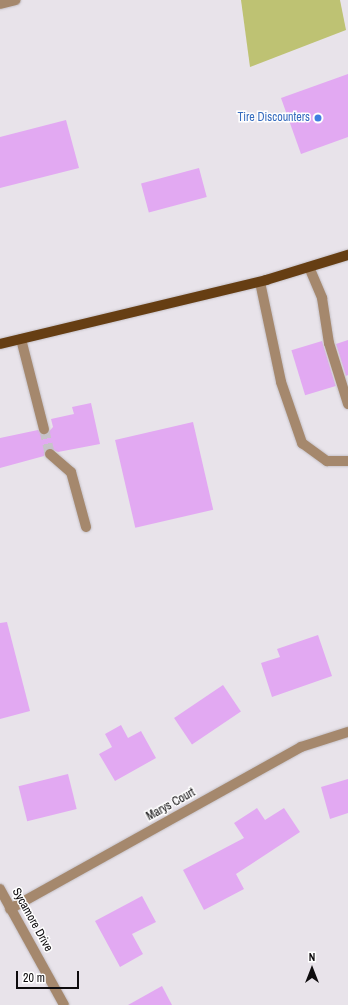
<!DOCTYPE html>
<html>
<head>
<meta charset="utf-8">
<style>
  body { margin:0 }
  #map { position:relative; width:348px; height:1005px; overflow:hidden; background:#e8e3ea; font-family:"Archivo Narrow",sans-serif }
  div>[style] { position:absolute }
  .green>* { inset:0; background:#bec273 }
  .building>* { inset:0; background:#e2a9f2; transform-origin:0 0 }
  .minor-tunnel>* { height:10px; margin-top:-5px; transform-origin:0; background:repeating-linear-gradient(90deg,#c7c3c9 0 10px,transparent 0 15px) }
  .roads { filter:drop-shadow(0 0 1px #c5c1c7) drop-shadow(0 0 1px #c5c1c7) }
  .minor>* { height:10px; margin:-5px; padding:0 5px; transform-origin:5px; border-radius:5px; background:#a5886d }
  .major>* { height:10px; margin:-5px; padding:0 5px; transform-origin:5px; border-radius:5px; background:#663e13 }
  .dots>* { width:11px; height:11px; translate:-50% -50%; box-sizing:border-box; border:2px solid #fff; border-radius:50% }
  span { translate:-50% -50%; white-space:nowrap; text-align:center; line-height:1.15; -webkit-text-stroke:3px #fff; paint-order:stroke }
  .shop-label { font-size:12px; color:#366cbe }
  .right { translate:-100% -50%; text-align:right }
  .street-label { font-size:12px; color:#0e0c0e }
  .north { position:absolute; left:292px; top:949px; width:40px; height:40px; -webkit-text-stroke:3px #fff; paint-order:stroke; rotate:0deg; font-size:11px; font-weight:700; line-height:16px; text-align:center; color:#0e0c0e }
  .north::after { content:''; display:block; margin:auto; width:14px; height:18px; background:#0e0c0e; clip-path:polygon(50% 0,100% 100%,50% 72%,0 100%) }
  .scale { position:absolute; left:16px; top:971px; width:63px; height:18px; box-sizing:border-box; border:2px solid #0e0c0e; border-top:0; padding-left:5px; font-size:12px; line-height:14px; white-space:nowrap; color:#0e0c0e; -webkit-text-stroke:3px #fff; paint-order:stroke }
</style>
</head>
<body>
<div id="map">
  <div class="green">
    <i style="clip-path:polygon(241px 0,340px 0,346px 30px,250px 67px)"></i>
  </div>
  <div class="building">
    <i style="clip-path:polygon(348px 74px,348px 137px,301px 154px,281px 98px)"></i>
    <i style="clip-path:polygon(66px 120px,79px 168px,0 188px,0 137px)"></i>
    <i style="left:199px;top:168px;width:30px;height:60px;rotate:75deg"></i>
    <i style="clip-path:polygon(348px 340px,348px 375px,346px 376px,336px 344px)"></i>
    <i style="left:322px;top:341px;width:47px;height:32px;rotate:73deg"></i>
    <i style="clip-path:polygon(91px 403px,100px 444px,58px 452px,48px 448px,44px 456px,0 468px,0 438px,38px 430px,46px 435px,53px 427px,51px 419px,74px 414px,72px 407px)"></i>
    <i style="left:193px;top:422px;width:90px;height:80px;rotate:77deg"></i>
    <i style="clip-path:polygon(7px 622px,30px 711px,0 719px,0 623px)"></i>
    <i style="clip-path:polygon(318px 635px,332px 676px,272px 697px,261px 663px,280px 657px,277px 649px)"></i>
    <i style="left:223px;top:685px;width:32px;height:59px;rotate:56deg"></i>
    <i style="clip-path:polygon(121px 725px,128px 738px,141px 731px,156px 758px,115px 781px,99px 754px,112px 747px,105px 734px)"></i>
    <i style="left:68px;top:774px;width:36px;height:51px;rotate:76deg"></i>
    <i style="clip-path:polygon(348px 779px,348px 813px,330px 819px,321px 787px)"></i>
    <i style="clip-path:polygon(257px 808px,265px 820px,284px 808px,300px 832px,236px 874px,244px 889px,204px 910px,183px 870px,244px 838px,234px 823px)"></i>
    <i style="clip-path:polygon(142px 896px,156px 922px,132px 934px,143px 954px,120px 967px,95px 921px)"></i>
    <i style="clip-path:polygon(162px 986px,172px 1005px,128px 1005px)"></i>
  </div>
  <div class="minor-tunnel">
    <i style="left:44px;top:429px;width:26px;rotate:77deg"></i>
  </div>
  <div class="roads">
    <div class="minor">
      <i style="left:0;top:4px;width:16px;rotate:-14deg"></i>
      <i style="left:309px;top:267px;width:34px;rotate:67deg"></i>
      <i style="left:322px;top:298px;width:46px;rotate:81.2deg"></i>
      <i style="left:329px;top:343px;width:64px;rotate:72.7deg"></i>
      <i style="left:260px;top:282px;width:102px;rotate:78.1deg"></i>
      <i style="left:281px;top:382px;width:65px;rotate:71deg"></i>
      <i style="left:302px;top:443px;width:31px;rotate:36deg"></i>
      <i style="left:327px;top:461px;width:21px"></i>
      <i style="left:21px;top:339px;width:93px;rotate:75.7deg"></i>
      <i style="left:50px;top:454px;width:28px;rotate:41deg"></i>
      <i style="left:71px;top:472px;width:57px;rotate:74.7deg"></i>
      <i style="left:0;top:889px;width:132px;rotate:61.1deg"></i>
      <i style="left:10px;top:909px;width:333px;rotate:-29.1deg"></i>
      <i style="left:301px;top:747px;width:49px;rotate:-17.7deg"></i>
    </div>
    <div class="major">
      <i style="left:0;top:344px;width:274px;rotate:-13.5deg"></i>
      <i style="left:266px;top:280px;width:86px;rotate:-17deg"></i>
    </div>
  </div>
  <div class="dots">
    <i style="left:318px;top:118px;background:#3f7fe0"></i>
  </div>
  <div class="shop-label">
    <span class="right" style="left:310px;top:118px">Tire Discounters</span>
  </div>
  <div class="street-label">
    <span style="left:171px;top:805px;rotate:-29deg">Marys Court</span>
    <span style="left:32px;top:920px;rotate:61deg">Sycamore Drive</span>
  </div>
  <div class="north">N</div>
  <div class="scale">20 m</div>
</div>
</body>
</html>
